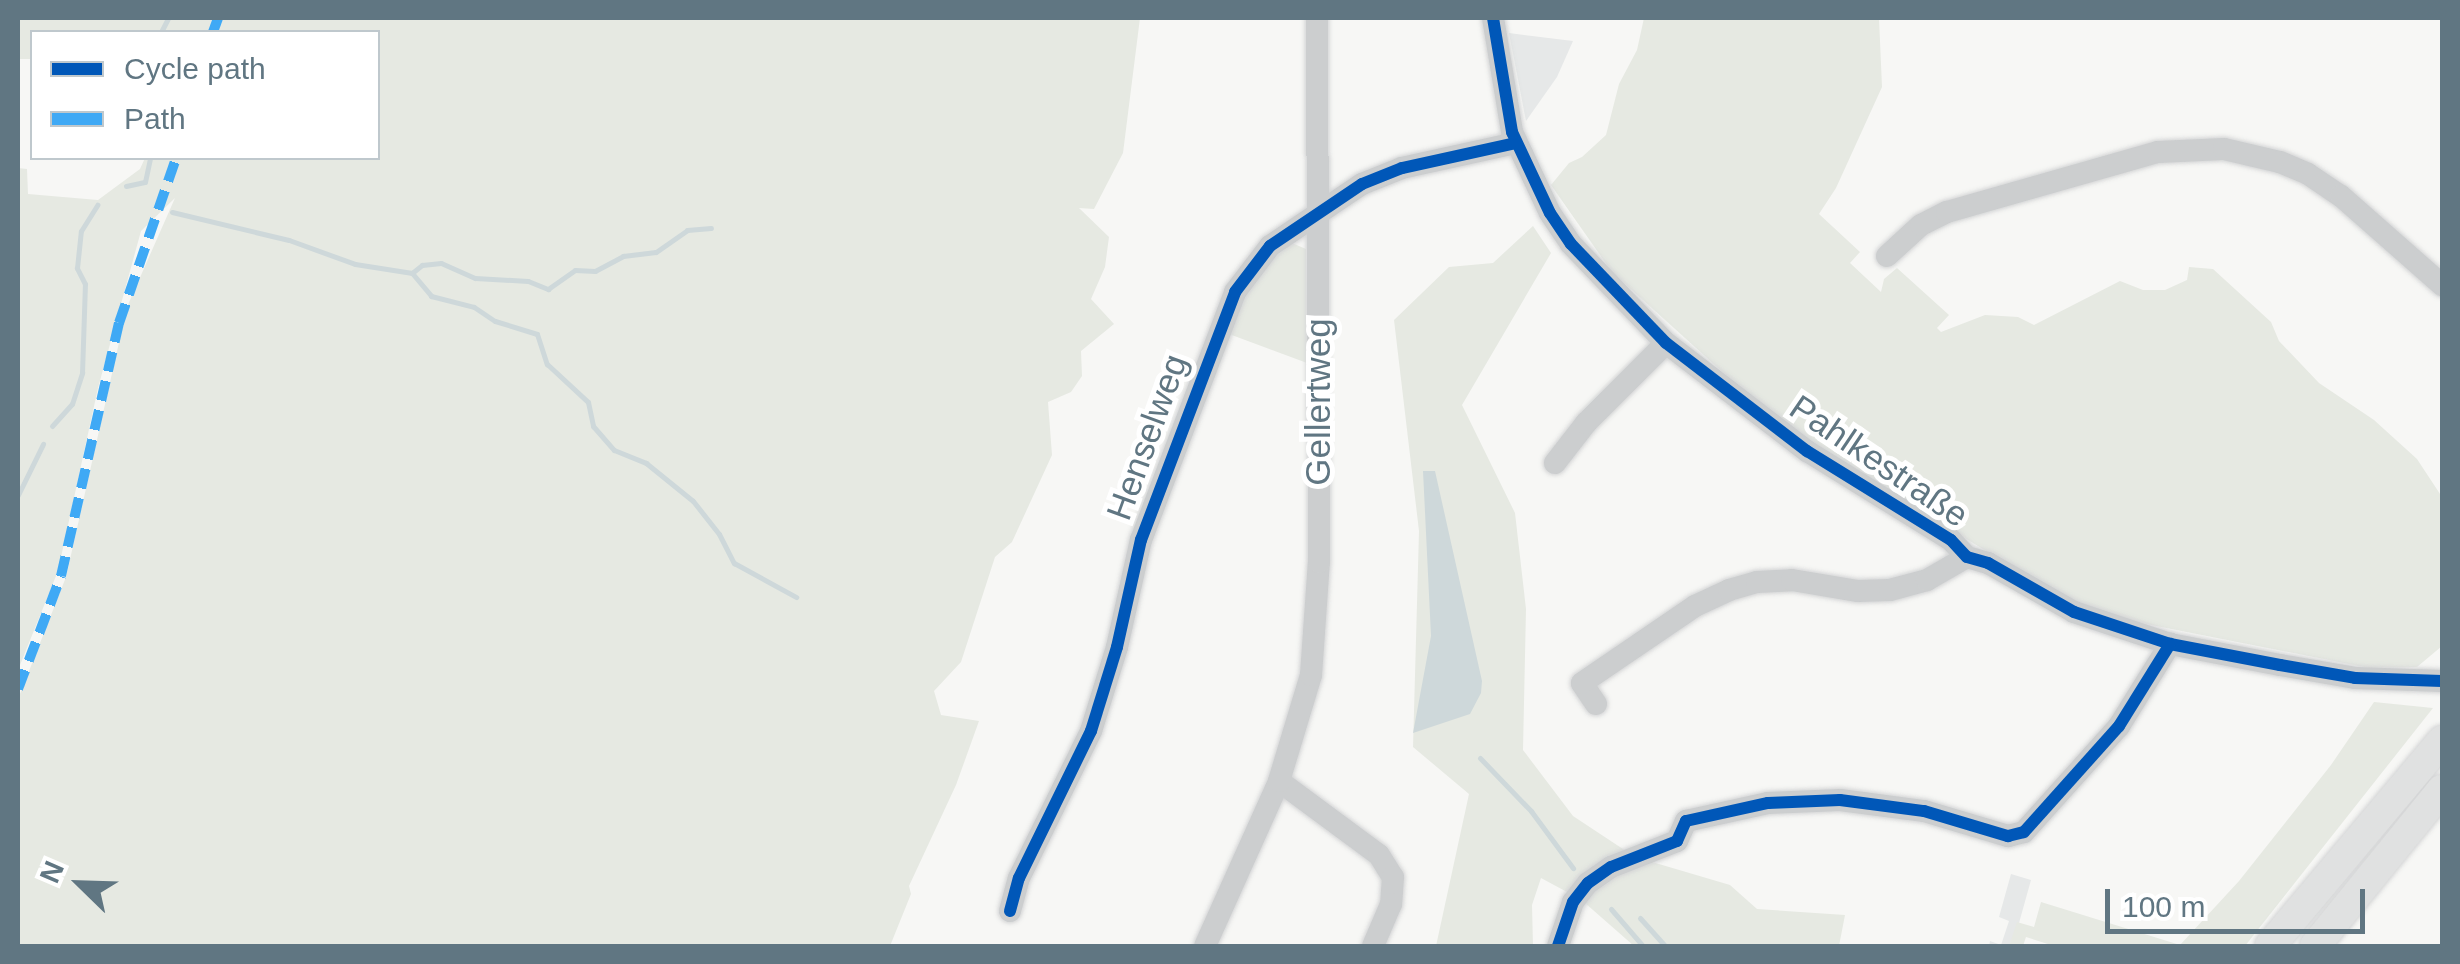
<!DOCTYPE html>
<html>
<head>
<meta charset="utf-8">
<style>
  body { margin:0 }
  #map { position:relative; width:2460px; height:964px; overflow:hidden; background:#f7f7f5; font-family:Helvetica,sans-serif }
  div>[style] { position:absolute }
  .built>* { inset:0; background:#e6e8e8 }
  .green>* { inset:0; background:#e6e9e2 }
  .water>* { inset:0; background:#ced8da }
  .stream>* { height:5px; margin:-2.5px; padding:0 2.5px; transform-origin:2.5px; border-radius:2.5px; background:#ced8da }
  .roads { filter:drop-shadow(0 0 2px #d4d5d6) drop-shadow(0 0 2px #d4d5d6) }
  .minor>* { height:22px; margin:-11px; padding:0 11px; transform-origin:11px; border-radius:11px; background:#cccecf }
  .major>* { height:30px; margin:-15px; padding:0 15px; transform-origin:15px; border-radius:15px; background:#e0e1e1 }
  .quiet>* { height:10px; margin-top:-5px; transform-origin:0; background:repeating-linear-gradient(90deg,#3fa9f5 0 20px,transparent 0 30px) }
  .cycleway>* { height:12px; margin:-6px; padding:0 6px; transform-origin:6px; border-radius:6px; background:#0057b8 }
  span { translate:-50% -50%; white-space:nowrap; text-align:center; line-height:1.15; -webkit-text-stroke:10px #fff; paint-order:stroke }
  .street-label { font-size:35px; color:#607682 }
  .frame { position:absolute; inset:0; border:20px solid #607682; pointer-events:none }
  .legend { position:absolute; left:30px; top:30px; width:350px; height:130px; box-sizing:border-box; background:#fff; border:2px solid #bfc8cd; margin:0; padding:12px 18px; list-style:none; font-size:30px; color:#607682 }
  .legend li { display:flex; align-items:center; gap:20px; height:50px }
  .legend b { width:50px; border:2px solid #bfc8cd }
  .north { position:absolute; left:30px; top:834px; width:100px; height:100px; -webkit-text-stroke:8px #fff; paint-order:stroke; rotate:293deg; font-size:28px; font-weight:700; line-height:40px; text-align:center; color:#607682 }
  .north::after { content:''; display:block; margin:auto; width:35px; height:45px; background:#607682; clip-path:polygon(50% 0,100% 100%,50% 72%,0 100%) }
  .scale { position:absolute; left:2105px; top:889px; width:260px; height:45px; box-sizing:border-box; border:5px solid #607682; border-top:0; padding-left:12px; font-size:30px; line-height:35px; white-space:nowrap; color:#607682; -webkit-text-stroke:8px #fff; paint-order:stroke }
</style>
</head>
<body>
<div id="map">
  <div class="built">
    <i style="clip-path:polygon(1509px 33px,1573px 41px,1557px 77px,1526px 121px)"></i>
    <i style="clip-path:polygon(2011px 874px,2031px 880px,2019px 923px,2009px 946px,1989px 946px,1990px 941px,2001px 945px,2009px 921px,1999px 917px)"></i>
  </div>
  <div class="green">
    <i style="clip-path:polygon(18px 18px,1140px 18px,1123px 153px,1094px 209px,1079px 208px,1109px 237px,1105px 267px,1091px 299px,1114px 324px,1081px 351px,1082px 376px,1071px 392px,1048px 402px,1052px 455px,1012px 542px,995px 557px,961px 662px,934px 691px,941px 715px,979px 721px,956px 785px,909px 886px,911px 894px,890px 946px,18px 946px,18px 699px,66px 577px,127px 307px,175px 198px,141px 231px,98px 388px,58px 571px,18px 670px,18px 168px,27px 169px,28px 194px,98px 200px,140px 169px,145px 158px,378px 158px,378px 32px,32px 32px,32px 59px,18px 59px)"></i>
    <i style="clip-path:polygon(1644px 18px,1879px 18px,1882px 87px,1836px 188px,1819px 214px,1860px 252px,1850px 263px,1881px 292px,1884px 279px,1897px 268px,1949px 315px,1937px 328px,1941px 332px,1985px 315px,2018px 317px,2034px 325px,2120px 281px,2143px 290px,2165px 290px,2187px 280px,2189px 267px,2213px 269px,2271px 322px,2279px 341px,2319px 383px,2374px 420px,2417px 459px,2442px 497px,2442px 646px,2417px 667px,2369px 668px,2116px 618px,2057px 594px,1805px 441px,1758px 404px,1612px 272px,1551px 185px,1569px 163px,1582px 157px,1606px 135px,1619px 84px,1637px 50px)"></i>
    <i style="clip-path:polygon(1533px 226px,1551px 253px,1462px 405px,1515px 513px,1526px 609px,1523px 750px,1573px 816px,1629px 853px,1567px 892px,1541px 878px,1532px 905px,1533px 946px,1436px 946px,1469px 794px,1413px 747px,1419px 531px,1394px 320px,1449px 267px,1493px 263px)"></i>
    <i style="clip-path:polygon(1292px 243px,1306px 249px,1307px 363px,1229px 334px,1243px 298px,1269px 262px)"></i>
    <i style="clip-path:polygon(2374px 702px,2433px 708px,2245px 946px,2054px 946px,2026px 937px,2023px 946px,2009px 946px,2017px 922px,2034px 927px,2041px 902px,2180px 945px,2239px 881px,2331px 765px)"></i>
    <i style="clip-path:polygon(1642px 859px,1730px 885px,1757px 909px,1845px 915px,1839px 946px,1634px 946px,1585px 903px,1585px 893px)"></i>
  </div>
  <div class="water">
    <i style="clip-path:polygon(1423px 471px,1435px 471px,1482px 681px,1481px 693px,1470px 714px,1413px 733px,1431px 636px)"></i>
  </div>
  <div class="stream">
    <i style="left:161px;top:32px;width:16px;rotate:-63deg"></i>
    <i style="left:126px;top:186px;width:19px;rotate:-12deg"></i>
    <i style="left:145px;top:182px;width:25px;rotate:-78deg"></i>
    <i style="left:172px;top:212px;width:120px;rotate:13.5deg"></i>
    <i style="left:289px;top:240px;width:70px;rotate:20deg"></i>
    <i style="left:355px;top:264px;width:58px;rotate:9deg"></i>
    <i style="left:412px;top:273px;width:30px;rotate:50deg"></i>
    <i style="left:431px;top:296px;width:44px;rotate:14.3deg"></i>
    <i style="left:474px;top:307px;width:25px;rotate:34deg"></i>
    <i style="left:495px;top:321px;width:44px;rotate:17.2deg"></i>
    <i style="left:537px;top:334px;width:32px;rotate:72deg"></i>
    <i style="left:547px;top:364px;width:56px;rotate:42.8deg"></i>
    <i style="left:588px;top:402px;width:25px;rotate:78deg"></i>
    <i style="left:593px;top:426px;width:32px;rotate:49deg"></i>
    <i style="left:614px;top:450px;width:35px;rotate:22deg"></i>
    <i style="left:646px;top:463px;width:60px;rotate:39deg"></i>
    <i style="left:693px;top:501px;width:42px;rotate:51.8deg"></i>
    <i style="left:719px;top:534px;width:33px;rotate:63deg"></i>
    <i style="left:734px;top:563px;width:71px;rotate:28.7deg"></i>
    <i style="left:412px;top:273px;width:13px;rotate:-39deg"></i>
    <i style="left:422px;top:265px;width:19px;rotate:-6deg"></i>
    <i style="left:441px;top:263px;width:37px;rotate:24deg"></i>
    <i style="left:475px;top:278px;width:53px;rotate:3.2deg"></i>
    <i style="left:528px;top:281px;width:22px;rotate:22deg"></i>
    <i style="left:548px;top:289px;width:33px;rotate:-35deg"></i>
    <i style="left:575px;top:270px;width:20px;rotate:3deg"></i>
    <i style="left:595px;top:271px;width:32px;rotate:-28deg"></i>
    <i style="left:623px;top:256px;width:33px;rotate:-7deg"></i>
    <i style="left:656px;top:252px;width:38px;rotate:-35deg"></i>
    <i style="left:687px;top:230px;width:24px;rotate:-5deg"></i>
    <i style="left:52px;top:426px;width:30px;rotate:-48deg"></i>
    <i style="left:72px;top:404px;width:33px;rotate:-72deg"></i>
    <i style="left:82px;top:373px;width:89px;rotate:-88.1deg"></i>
    <i style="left:85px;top:284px;width:18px;rotate:-117deg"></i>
    <i style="left:77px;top:268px;width:37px;rotate:-84deg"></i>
    <i style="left:81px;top:231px;width:31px;rotate:-58deg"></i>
    <i style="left:18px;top:495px;width:57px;rotate:-63.9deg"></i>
    <i style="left:1480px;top:758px;width:74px;rotate:46.1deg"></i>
    <i style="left:1531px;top:811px;width:71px;rotate:53.6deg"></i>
    <i style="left:1611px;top:909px;width:49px;rotate:49.1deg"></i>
    <i style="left:1640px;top:918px;width:38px;rotate:48deg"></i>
  </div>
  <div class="roads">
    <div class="minor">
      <i style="left:1493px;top:18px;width:116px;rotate:80.5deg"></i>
      <i style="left:1512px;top:132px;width:89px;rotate:64.9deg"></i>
      <i style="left:1550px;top:213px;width:37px;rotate:56deg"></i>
      <i style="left:1571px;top:244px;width:137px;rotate:46.2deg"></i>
      <i style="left:1666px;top:343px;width:178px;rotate:37.5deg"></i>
      <i style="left:1807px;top:451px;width:169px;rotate:31.7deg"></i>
      <i style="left:1951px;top:540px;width:23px;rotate:47deg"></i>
      <i style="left:1967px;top:557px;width:22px;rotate:16deg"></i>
      <i style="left:1988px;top:563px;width:99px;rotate:29.7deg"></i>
      <i style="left:2074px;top:612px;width:101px;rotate:18.4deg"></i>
      <i style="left:2170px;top:644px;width:112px;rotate:10.8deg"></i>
      <i style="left:2280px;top:665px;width:76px;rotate:9.8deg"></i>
      <i style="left:2355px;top:678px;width:87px;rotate:2deg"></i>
      <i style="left:1887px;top:256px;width:46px;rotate:-42.4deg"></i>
      <i style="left:1921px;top:225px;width:29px;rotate:-27deg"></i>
      <i style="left:1947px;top:212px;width:219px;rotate:-15.9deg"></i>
      <i style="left:2158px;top:152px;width:66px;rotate:-2.6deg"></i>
      <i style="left:2224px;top:149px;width:57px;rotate:13.1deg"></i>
      <i style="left:2280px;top:162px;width:30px;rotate:23deg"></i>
      <i style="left:2308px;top:174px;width:40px;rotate:34deg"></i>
      <i style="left:2341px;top:196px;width:135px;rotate:41.4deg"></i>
      <i style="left:1555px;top:463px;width:51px;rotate:-52.2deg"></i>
      <i style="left:1586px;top:423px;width:113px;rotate:-45deg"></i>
      <i style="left:1596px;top:704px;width:25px;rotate:-124deg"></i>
      <i style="left:1582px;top:683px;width:137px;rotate:-34.3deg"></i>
      <i style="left:1695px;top:606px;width:38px;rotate:-25deg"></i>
      <i style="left:1729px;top:590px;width:29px;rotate:-16deg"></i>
      <i style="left:1757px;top:582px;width:35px;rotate:-3deg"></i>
      <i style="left:1792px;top:580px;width:67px;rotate:9.5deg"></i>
      <i style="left:1858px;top:591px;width:32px;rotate:-2deg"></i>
      <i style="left:1890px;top:590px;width:38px;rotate:-15deg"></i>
      <i style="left:1927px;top:580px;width:46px;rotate:-29.9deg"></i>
      <i style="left:1279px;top:781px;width:124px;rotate:36.5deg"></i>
      <i style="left:1379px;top:855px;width:26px;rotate:58deg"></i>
      <i style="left:1393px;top:877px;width:27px;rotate:94deg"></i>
      <i style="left:1391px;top:904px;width:46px;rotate:113.2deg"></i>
      <i style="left:1010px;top:911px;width:34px;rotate:-75deg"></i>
      <i style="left:1019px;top:878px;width:164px;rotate:-63.9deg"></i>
      <i style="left:1091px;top:731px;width:88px;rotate:-72.8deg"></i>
      <i style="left:1117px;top:647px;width:110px;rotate:-77.4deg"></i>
      <i style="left:1141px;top:540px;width:265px;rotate:-69.2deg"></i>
      <i style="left:1235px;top:292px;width:58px;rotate:-52.7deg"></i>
      <i style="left:1270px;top:246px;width:111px;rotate:-34deg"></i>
      <i style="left:1362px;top:184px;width:43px;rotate:-21.8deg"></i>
      <i style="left:1402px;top:168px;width:117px;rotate:-12.4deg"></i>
      <i style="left:1205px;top:946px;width:181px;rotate:-65.8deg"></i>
      <i style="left:1279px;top:781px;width:111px;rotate:-73.2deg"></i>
      <i style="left:1311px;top:675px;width:113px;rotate:-86deg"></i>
      <i style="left:1319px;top:562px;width:544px;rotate:-90.21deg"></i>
      <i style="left:1558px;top:946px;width:46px;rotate:-71.2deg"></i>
      <i style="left:1573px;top:902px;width:24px;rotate:-52deg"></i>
      <i style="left:1588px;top:883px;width:28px;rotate:-35deg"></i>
      <i style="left:1611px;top:867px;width:71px;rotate:-21.5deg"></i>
      <i style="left:1677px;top:841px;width:22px;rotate:-66deg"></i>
      <i style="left:1686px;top:821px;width:84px;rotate:-12.4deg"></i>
      <i style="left:1768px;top:803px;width:72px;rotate:-2.4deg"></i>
      <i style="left:1840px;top:800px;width:85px;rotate:7.5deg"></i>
      <i style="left:1924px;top:811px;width:88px;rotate:16.6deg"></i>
      <i style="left:2008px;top:836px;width:16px;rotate:-14deg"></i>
      <i style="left:2024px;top:832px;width:142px;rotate:-48.1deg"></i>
      <i style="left:2119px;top:726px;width:97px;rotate:-58.1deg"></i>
    </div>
    <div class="major">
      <i style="left:2270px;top:946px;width:268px;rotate:-50deg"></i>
      <i style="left:2315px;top:946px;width:201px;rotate:-50.9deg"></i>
    </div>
  </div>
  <div class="quiet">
    <i style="left:213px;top:32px;width:15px;rotate:-70deg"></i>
    <i style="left:18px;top:689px;width:121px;rotate:-69.2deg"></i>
    <i style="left:61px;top:576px;width:260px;rotate:-77.1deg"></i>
    <i style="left:119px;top:323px;width:175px;rotate:-70.9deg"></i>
  </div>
  <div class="cycleway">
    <i style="left:1493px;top:18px;width:116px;rotate:80.5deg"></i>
    <i style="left:1512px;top:132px;width:89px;rotate:64.9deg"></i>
    <i style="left:1550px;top:213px;width:37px;rotate:56deg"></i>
    <i style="left:1571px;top:244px;width:137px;rotate:46.2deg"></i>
    <i style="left:1666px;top:343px;width:178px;rotate:37.5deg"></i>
    <i style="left:1807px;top:451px;width:169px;rotate:31.7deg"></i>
    <i style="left:1951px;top:540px;width:23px;rotate:47deg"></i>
    <i style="left:1967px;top:557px;width:22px;rotate:16deg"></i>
    <i style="left:1988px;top:563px;width:99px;rotate:29.7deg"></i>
    <i style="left:2074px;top:612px;width:101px;rotate:18.4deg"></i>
    <i style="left:2170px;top:644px;width:112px;rotate:10.8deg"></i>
    <i style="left:2280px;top:665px;width:76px;rotate:9.8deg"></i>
    <i style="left:2355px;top:678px;width:87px;rotate:2deg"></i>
    <i style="left:1010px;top:911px;width:34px;rotate:-75deg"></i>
    <i style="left:1019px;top:878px;width:164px;rotate:-63.9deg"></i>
    <i style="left:1091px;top:731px;width:88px;rotate:-72.8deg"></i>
    <i style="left:1117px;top:647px;width:110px;rotate:-77.4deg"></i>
    <i style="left:1141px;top:540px;width:265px;rotate:-69.2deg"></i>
    <i style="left:1235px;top:292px;width:58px;rotate:-52.7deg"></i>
    <i style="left:1270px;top:246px;width:111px;rotate:-34deg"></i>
    <i style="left:1362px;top:184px;width:43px;rotate:-21.8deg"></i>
    <i style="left:1402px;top:168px;width:117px;rotate:-12.4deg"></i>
    <i style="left:1558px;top:946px;width:46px;rotate:-71.2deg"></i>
    <i style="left:1573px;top:902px;width:24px;rotate:-52deg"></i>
    <i style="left:1588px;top:883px;width:28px;rotate:-35deg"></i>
    <i style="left:1611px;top:867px;width:71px;rotate:-21.5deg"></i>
    <i style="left:1677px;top:841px;width:22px;rotate:-66deg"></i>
    <i style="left:1686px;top:821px;width:84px;rotate:-12.4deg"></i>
    <i style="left:1768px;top:803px;width:72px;rotate:-2.4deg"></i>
    <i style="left:1840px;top:800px;width:85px;rotate:7.5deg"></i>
    <i style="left:1924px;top:811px;width:88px;rotate:16.6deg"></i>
    <i style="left:2008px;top:836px;width:16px;rotate:-14deg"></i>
    <i style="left:2024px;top:832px;width:142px;rotate:-48.1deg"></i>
    <i style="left:2119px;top:726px;width:97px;rotate:-58.1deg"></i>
  </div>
  <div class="street-label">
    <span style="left:1318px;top:402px;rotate:-90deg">Gellertweg</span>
    <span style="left:1147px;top:437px;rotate:-70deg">Henselweg</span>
    <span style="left:1879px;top:461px;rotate:34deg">Pahlkestraße</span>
  </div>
  <div class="frame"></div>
  <ul class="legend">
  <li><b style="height:12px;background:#0057b8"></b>Cycle path</li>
  <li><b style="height:12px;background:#3fa9f5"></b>Path</li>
  </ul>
  <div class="north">N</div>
  <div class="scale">100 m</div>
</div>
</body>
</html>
